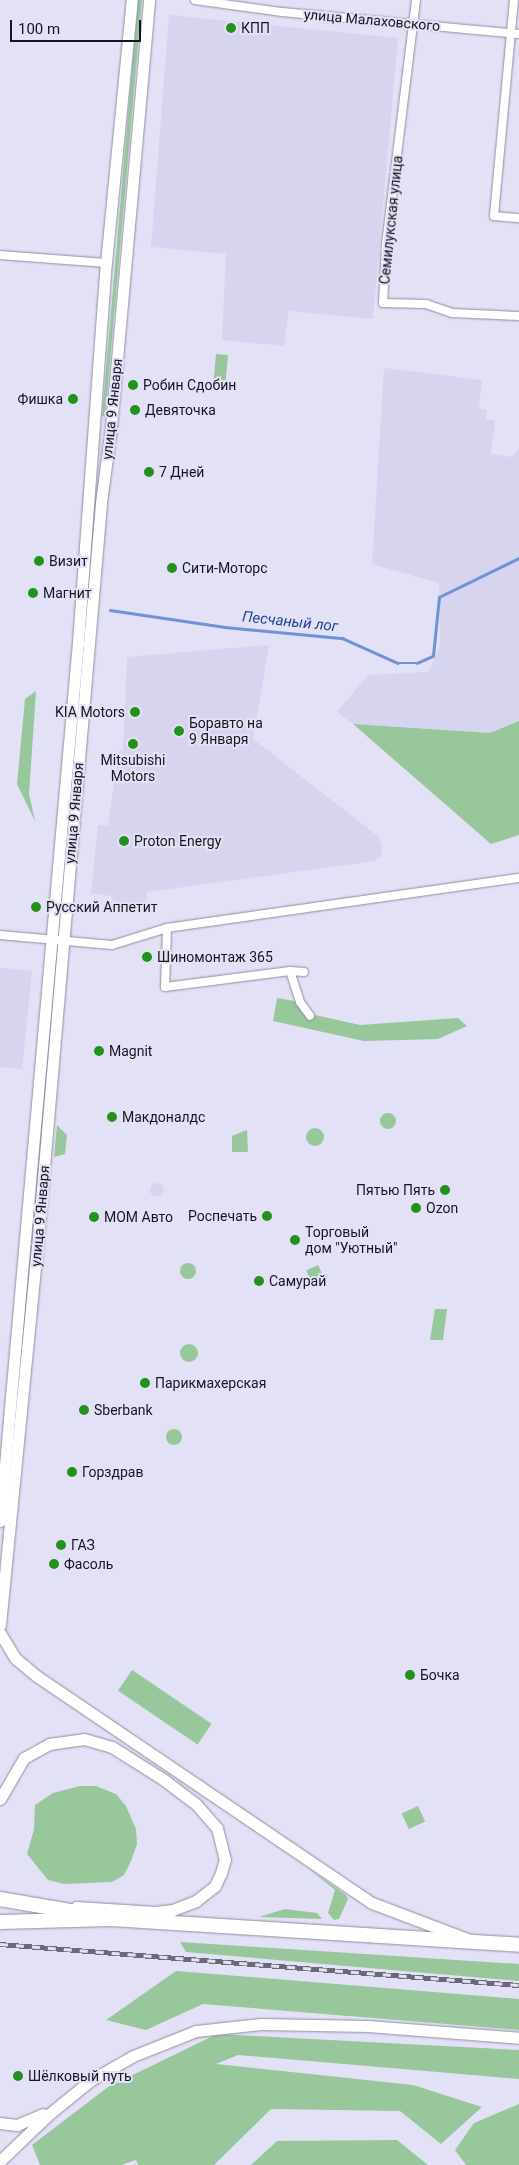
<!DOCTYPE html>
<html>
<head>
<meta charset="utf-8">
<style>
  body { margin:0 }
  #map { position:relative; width:519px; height:2165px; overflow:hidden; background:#e3e1f6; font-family:Roboto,sans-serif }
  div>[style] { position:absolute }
  .built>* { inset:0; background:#d7d4f0 }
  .round { border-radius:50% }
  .green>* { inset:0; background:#97c79b; transform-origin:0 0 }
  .stream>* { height:2.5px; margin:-1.25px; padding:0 1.25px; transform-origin:1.25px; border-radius:1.25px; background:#7092d8 }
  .roads { filter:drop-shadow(0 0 1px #908da0) drop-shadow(0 0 1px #908da0) }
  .street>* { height:8px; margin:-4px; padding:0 4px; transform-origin:4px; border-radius:4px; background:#fff }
  .secondary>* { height:11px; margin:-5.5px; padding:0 5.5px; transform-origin:5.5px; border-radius:5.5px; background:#fff }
  .highway>* { height:14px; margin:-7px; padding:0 7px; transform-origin:7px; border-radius:7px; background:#fff }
  .rail>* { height:4.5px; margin-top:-2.25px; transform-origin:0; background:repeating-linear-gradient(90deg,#e3e1f6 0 8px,#6b6976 0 16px); box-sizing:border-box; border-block:1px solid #6b6976 }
  .dots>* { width:14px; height:14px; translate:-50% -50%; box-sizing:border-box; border:2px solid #e3e1f6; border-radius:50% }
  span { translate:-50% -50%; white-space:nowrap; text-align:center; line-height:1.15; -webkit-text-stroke:4px #e3e1f6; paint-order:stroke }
  .street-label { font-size:14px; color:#17161d }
  .poi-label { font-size:14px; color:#17161d }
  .left { translate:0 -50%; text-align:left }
  .right { translate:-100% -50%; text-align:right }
  .water-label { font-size:15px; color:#1f4294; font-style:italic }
  .scale { position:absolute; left:10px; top:20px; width:131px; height:22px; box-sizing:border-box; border:2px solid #17161d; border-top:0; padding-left:6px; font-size:15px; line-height:18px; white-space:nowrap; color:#17161d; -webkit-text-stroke:4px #e3e1f6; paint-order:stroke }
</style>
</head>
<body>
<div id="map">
  <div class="built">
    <i style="clip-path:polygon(169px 15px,398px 38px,373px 319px,289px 311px,284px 346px,222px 340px,226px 254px,151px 247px)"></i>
    <i style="clip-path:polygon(384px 368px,482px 380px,479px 408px,487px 410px,486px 419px,495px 420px,491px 454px,512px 457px,519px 448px,519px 721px,490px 733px,353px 724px,337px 712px,368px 675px,428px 672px,440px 646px,439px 583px,372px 564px)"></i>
    <i style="clip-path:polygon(269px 645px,253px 739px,379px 837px,382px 847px,381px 856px,375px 861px,147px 892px,145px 908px,112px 900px,111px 896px,91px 893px,98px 825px,108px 825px,119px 751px,123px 750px,127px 657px)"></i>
    <i style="clip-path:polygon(0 968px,32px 971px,22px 1069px,0 1067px)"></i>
    <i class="round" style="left:150px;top:1183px;width:14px;height:14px"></i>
  </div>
  <div class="green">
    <i style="clip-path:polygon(138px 0,142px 0,105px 417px,102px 416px)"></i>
    <i style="left:216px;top:354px;width:12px;height:34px;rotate:5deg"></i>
    <i style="clip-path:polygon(36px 691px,29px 794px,35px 821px,17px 784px,25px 699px)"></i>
    <i style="clip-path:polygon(519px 721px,519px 835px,491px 844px,353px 724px,490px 733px)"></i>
    <i style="clip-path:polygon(277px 998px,300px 1002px,306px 1013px,360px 1025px,458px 1018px,467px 1026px,438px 1039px,364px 1041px,273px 1021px)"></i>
    <i class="round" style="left:380px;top:1113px;width:16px;height:16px"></i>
    <i style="clip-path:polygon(57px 1125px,67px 1135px,65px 1154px,54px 1157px)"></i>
    <i class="round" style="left:306px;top:1128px;width:18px;height:18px"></i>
    <i style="clip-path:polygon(247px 1130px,248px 1152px,232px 1152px,232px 1136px)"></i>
    <i class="round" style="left:180px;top:1263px;width:16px;height:16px"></i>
    <i style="left:318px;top:1265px;width:19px;height:13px;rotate:65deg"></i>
    <i style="clip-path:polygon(435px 1309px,447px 1309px,443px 1340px,430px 1340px)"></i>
    <i class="round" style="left:180px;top:1344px;width:18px;height:18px"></i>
    <i class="round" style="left:166px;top:1429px;width:16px;height:16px"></i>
    <i style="left:132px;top:1670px;width:96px;height:25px;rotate:34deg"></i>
    <i style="clip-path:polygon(80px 1786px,96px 1786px,116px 1794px,126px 1806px,136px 1829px,137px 1844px,131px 1861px,124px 1875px,112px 1882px,64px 1884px,48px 1880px,27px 1854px,34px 1829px,35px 1805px,53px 1793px)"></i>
    <i style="left:418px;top:1806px;width:17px;height:18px;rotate:65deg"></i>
    <i style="clip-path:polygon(309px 1869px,346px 1895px,348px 1899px,339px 1919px,334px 1920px,328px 1913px,335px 1890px)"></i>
    <i style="clip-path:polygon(285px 1909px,317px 1913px,322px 1919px,259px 1917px)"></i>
    <i style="clip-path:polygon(180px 1942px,519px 1964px,519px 1981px,186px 1952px)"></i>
    <i style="clip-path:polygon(176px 1971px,519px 1999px,519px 2030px,203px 2004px,146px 2030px,106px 2020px)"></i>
    <i style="clip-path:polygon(217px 2034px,519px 2050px,519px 2079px,238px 2055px,216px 2064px,413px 2085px,482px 2107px,441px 2144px,400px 2111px,271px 2109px,214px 2165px,138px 2165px,136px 2160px,121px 2165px,40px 2165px,32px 2145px,108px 2087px)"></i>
    <i style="clip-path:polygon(519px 2104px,519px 2165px,466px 2165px,455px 2150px,474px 2123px)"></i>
    <i style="clip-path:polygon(397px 2140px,428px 2165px,251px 2165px,277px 2141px)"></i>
  </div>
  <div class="stream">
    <i style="left:110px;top:610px;width:116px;rotate:8.4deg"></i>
    <i style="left:225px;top:627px;width:118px;rotate:5.4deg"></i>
    <i style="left:342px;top:638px;width:61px;rotate:24.1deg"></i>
    <i style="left:398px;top:663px;width:19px"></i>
    <i style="left:417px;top:663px;width:17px;rotate:-24deg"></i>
    <i style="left:433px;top:656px;width:59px;rotate:-84.2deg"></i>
    <i style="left:439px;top:597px;width:89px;rotate:-26deg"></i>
  </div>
  <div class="roads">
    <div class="street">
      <i style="left:195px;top:0;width:88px;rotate:7.9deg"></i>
      <i style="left:282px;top:12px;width:238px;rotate:5.3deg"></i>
      <i style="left:416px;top:0;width:248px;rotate:97deg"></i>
      <i style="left:386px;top:246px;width:57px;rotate:93deg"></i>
      <i style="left:383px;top:303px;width:43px;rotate:1.3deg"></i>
      <i style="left:426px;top:304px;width:28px;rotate:19deg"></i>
      <i style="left:452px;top:313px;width:67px;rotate:2.6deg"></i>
      <i style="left:514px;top:0;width:217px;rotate:95.3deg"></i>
      <i style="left:494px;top:216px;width:25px;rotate:5deg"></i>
      <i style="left:0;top:255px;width:106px;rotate:4.3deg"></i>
      <i style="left:167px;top:928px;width:59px;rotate:91.9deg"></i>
      <i style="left:165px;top:987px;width:126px;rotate:-7.3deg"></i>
      <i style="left:290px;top:971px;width:33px;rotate:72deg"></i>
      <i style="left:300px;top:1002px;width:17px;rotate:54deg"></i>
      <i style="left:0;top:935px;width:112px;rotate:5.1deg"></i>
      <i style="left:112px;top:945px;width:58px;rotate:-17.2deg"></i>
      <i style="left:167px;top:928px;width:356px;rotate:-8.1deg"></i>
      <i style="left:290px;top:971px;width:14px;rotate:4deg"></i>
    </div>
    <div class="secondary">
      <i style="left:0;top:1521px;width:882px;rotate:-84.93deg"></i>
      <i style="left:78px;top:642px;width:380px;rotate:-85.8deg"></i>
      <i style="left:106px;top:263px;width:264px;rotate:-84.4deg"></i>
      <i style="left:0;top:1625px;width:390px;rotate:-84.4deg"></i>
      <i style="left:38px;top:1237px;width:737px;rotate:-85.09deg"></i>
      <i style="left:101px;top:503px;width:77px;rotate:-82.5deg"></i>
      <i style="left:111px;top:427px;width:429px;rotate:-84.9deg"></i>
      <i style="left:0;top:1633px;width:29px;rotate:59deg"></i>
      <i style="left:15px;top:1658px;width:30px;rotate:40deg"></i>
      <i style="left:38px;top:1677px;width:403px;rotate:34.1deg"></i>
      <i style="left:372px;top:1903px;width:105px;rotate:20.7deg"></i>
      <i style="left:0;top:1799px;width:48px;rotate:-59.7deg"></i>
      <i style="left:24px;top:1758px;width:29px;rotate:-29deg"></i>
      <i style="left:49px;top:1744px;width:35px;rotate:-8deg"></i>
      <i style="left:84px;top:1739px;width:29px;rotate:16deg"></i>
      <i style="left:112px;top:1747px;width:62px;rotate:32.4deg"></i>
      <i style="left:164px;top:1780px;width:40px;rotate:37deg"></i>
      <i style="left:196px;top:1804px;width:32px;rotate:49deg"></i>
      <i style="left:217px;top:1828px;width:32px;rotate:76deg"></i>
      <i style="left:225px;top:1859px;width:15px;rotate:106deg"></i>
      <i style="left:221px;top:1873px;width:14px;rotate:115deg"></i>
      <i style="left:215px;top:1886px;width:24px;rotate:142deg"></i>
      <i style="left:196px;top:1901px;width:26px;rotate:159deg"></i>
      <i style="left:172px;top:1910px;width:17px;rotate:173deg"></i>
      <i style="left:155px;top:1912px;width:79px;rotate:-176.4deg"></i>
      <i style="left:0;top:2123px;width:17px;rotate:7deg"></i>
      <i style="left:17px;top:2125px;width:28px;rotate:-23deg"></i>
      <i style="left:0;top:2161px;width:66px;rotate:-43.8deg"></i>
      <i style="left:48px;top:2115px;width:55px;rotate:-39.1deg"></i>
      <i style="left:91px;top:2080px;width:48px;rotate:-29.7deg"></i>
      <i style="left:133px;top:2056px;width:68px;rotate:-21.6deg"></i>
      <i style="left:196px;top:2031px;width:65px;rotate:-6.1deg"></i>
      <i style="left:261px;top:2024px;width:107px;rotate:1.1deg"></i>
      <i style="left:368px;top:2026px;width:151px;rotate:4.5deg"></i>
    </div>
    <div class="highway">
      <i style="left:0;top:1899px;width:89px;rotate:9.7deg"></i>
      <i style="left:0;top:1922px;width:111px;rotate:-1.5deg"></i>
      <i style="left:111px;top:1919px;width:409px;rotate:3.6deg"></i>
    </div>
  </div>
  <div class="rail">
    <i style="left:0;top:1944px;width:521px;rotate:4.52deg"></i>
  </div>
  <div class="dots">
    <i style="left:231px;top:28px;background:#23921d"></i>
    <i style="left:133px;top:385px;background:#23921d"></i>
    <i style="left:73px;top:399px;background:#23921d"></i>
    <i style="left:135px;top:410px;background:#23921d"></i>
    <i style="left:149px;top:472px;background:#23921d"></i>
    <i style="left:39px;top:561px;background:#23921d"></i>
    <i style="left:172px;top:568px;background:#23921d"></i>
    <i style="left:33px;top:593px;background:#23921d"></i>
    <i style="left:135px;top:712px;background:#23921d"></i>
    <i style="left:179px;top:731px;background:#23921d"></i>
    <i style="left:133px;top:744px;background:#23921d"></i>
    <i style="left:124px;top:841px;background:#23921d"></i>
    <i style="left:36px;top:907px;background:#23921d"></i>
    <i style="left:147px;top:957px;background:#23921d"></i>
    <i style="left:99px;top:1051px;background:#23921d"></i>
    <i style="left:112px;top:1117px;background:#23921d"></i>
    <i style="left:445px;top:1190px;background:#23921d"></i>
    <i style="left:416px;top:1208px;background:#23921d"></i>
    <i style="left:267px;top:1216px;background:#23921d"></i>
    <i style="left:94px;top:1217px;background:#23921d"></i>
    <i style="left:295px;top:1240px;background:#23921d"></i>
    <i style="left:259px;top:1281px;background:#23921d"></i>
    <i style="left:145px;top:1383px;background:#23921d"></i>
    <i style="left:84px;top:1410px;background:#23921d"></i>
    <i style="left:72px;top:1472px;background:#23921d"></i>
    <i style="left:61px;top:1545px;background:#23921d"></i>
    <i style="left:54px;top:1564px;background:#23921d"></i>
    <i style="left:410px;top:1675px;background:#23921d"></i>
    <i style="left:18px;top:2076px;background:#23921d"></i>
  </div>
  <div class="street-label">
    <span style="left:372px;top:20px;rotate:5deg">улица Малаховского</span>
    <span style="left:391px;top:220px;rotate:-84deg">Семилукская улица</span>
    <span style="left:112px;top:409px;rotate:-84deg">улица 9 Января</span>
    <span style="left:74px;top:813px;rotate:-85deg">улица 9 Января</span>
    <span style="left:40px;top:1216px;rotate:-85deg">улица 9 Января</span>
  </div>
  <div class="poi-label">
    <span class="left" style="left:241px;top:28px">КПП</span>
    <span class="left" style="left:143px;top:385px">Робин Сдобин</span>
    <span class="right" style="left:63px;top:399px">Фишка</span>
    <span class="left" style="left:145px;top:410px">Девяточка</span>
    <span class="left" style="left:159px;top:472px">7 Дней</span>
    <span class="left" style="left:49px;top:561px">Визит</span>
    <span class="left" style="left:182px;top:568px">Сити-Моторс</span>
    <span class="left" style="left:43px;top:593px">Магнит</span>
    <span class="right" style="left:125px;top:712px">KIA Motors</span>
    <span class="left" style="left:189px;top:731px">Боравто на<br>9 Января</span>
    <span style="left:133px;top:768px">Mitsubishi<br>Motors</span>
    <span class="left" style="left:134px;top:841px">Proton Energy</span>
    <span class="left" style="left:46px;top:907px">Русский Аппетит</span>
    <span class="left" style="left:157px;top:957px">Шиномонтаж 365</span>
    <span class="left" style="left:109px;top:1051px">Magnit</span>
    <span class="left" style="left:122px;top:1117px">Макдоналдс</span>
    <span class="right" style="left:435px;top:1190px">Пятью Пять</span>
    <span class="left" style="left:426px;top:1208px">Ozon</span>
    <span class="right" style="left:257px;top:1216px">Роспечать</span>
    <span class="left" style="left:104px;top:1217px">МОМ Авто</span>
    <span class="left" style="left:305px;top:1240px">Торговый<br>дом "Уютный"</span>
    <span class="left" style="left:269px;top:1281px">Самурай</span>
    <span class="left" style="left:155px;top:1383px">Парикмахерская</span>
    <span class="left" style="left:94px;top:1410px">Sberbank</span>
    <span class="left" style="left:82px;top:1472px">Горздрав</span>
    <span class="left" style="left:71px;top:1545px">ГАЗ</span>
    <span class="left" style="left:64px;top:1564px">Фасоль</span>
    <span class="left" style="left:420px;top:1675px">Бочка</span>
    <span class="left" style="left:28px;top:2076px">Шёлковый путь</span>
  </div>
  <div class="water-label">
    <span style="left:290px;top:622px;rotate:6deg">Песчаный лог</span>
  </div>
  <div class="scale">100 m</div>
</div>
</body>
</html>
